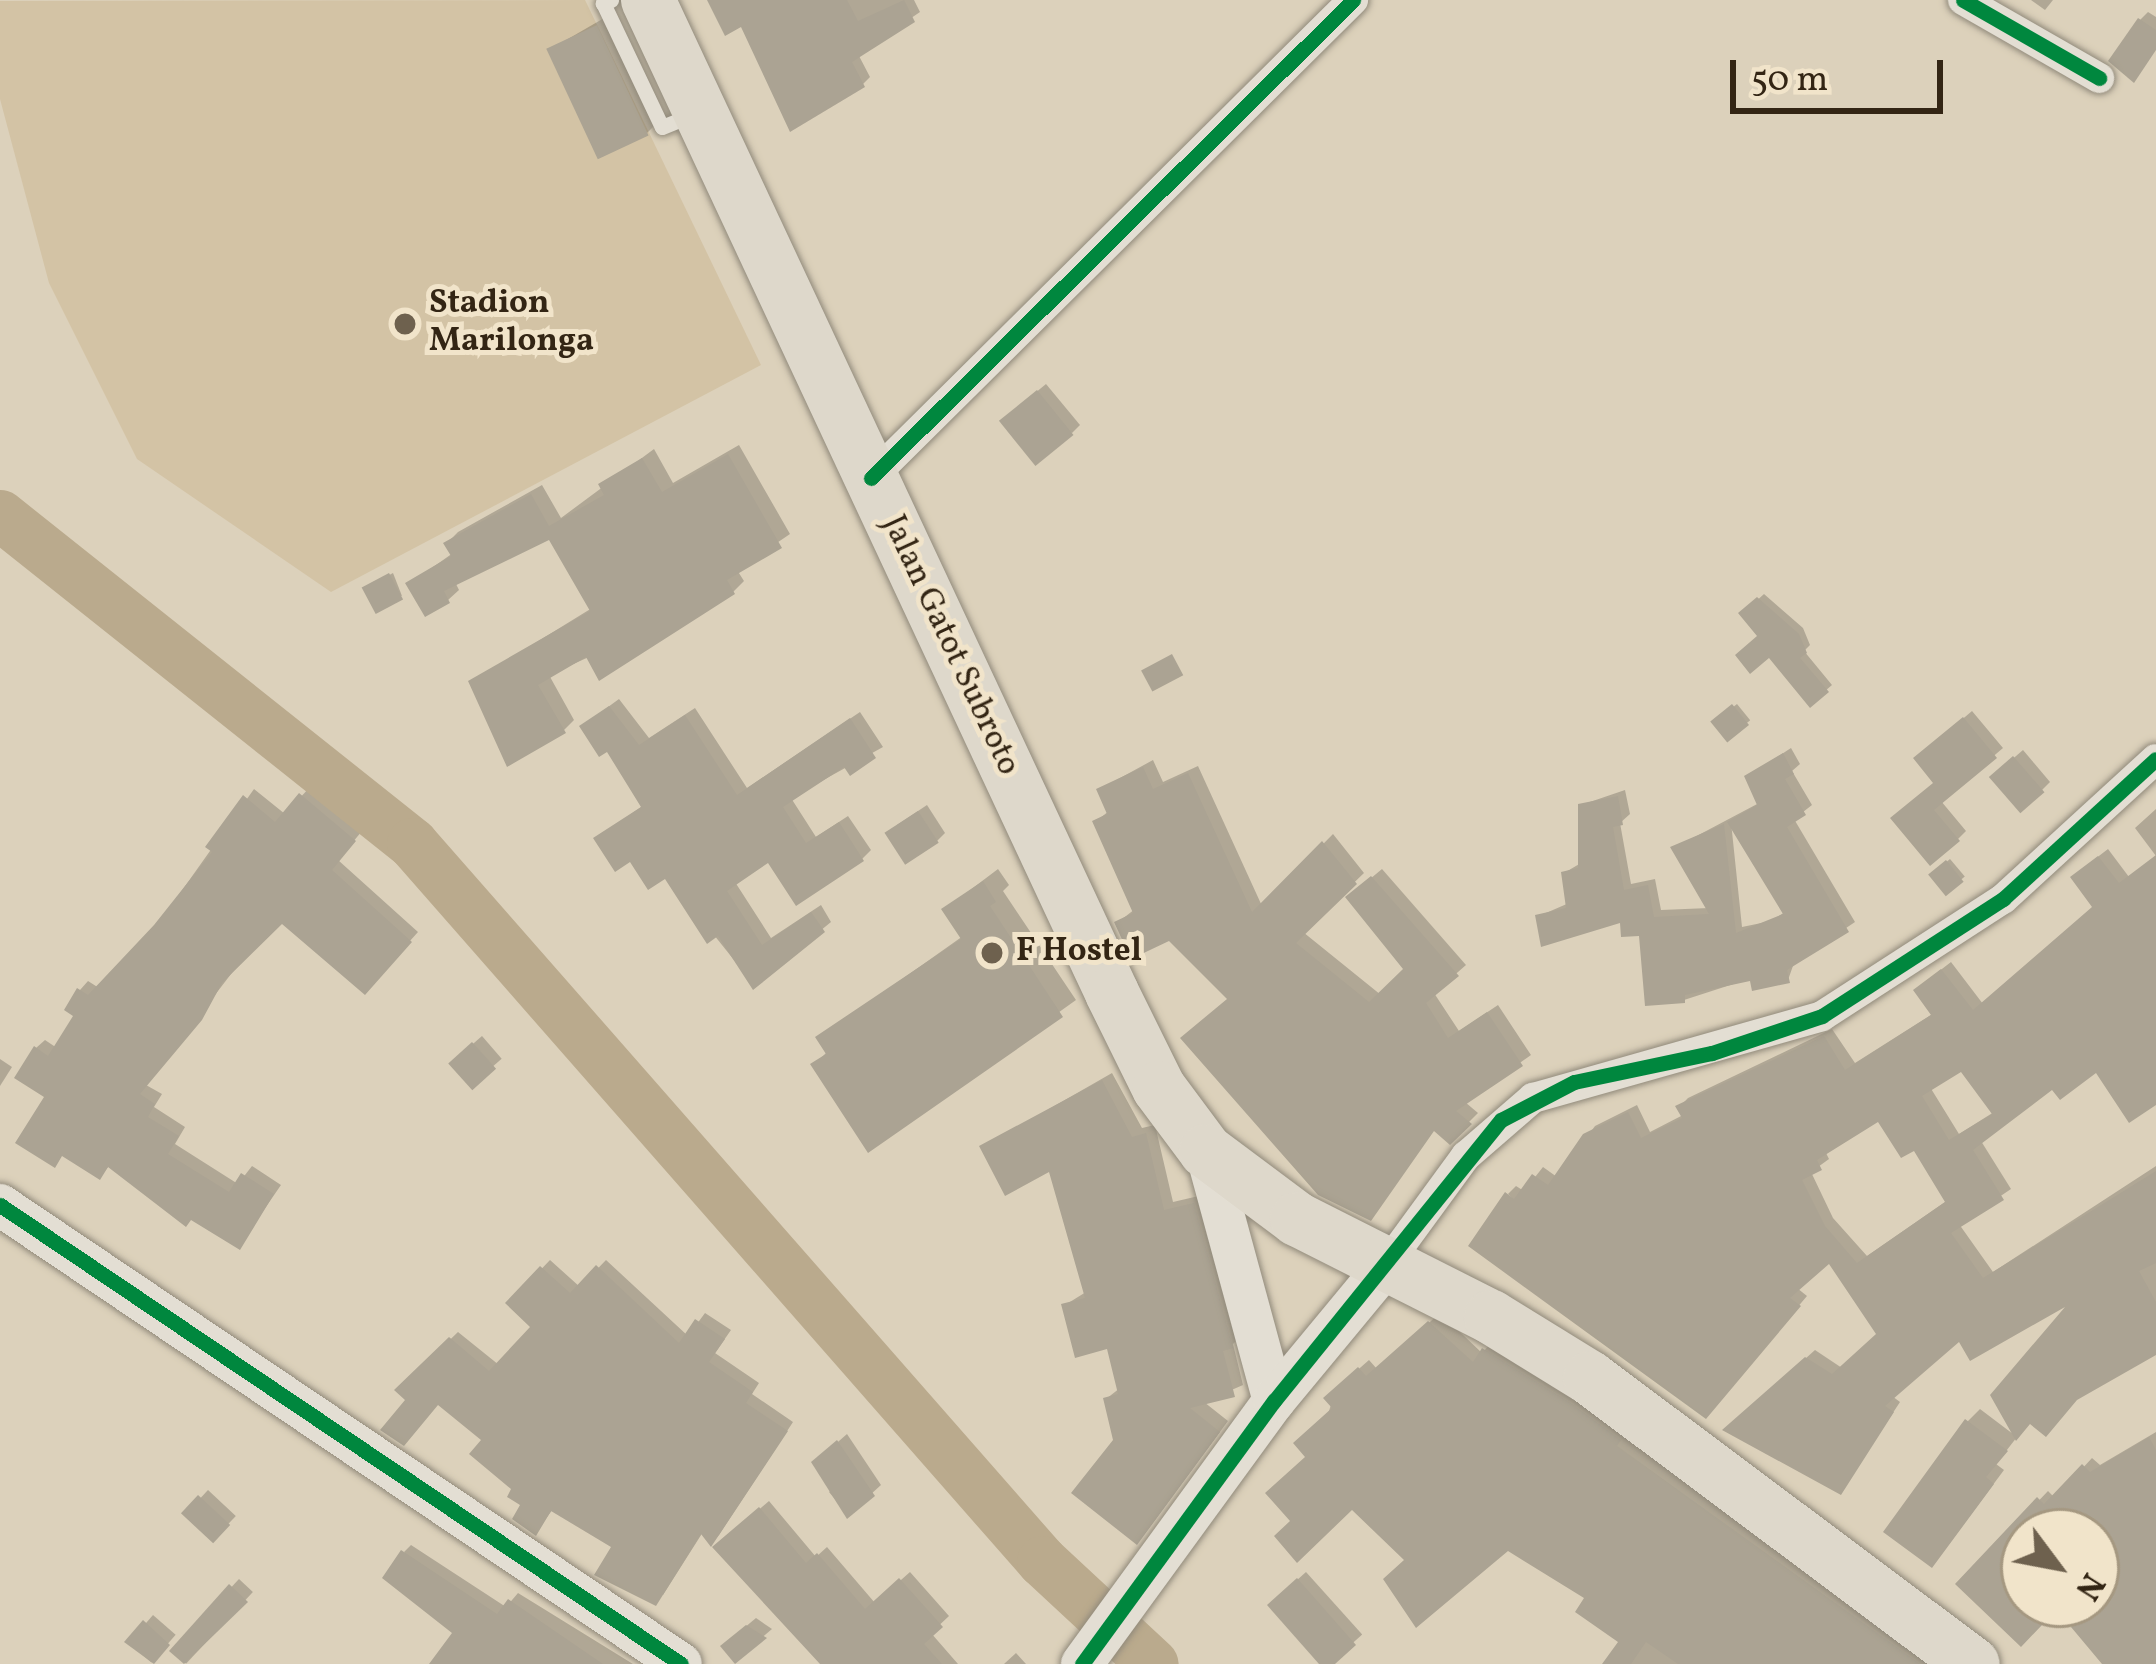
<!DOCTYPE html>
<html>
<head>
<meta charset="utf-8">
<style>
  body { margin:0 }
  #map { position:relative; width:2156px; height:1664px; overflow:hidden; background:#dcd1bb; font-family:Vollkorn,serif }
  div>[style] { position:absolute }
  .green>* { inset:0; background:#d3c3a5 }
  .shadow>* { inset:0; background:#0003; transform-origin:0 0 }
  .river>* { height:51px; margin:-25.5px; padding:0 25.5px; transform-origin:25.5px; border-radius:25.5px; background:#baaa8d }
  .building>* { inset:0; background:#aba393; transform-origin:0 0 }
  .roads { filter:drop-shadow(0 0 3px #918a7b) drop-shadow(0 0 3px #918a7b) }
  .lane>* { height:15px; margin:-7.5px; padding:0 7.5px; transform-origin:7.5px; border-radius:7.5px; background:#e3ded3 }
  .street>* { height:30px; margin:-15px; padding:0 15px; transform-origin:15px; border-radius:15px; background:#e3ded3 }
  .secondary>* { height:42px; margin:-21px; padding:0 21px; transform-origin:21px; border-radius:21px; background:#e3ded3 }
  .highway>* { height:54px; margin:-27px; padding:0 27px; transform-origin:27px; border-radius:27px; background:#ded8cb }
  .cycleway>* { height:15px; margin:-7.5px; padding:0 7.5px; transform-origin:7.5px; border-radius:7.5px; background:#00873e }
  .dots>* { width:33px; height:33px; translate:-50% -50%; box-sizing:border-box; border:6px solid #f1e4ca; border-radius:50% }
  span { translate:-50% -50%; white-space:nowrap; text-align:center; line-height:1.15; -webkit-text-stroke:10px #f1e4ca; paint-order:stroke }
  .poi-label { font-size:33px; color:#332514; font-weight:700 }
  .left { translate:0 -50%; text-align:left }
  .street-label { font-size:33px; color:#332514 }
  .north { position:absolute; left:2000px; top:1508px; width:120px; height:120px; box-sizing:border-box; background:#f1e4ca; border:3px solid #a59881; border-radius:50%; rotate:122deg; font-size:33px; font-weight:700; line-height:48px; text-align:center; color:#332514 }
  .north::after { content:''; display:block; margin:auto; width:42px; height:54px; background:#6e614e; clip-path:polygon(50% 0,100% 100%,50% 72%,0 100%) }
  .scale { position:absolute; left:1730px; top:60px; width:213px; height:54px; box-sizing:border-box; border:6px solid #332514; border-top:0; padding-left:15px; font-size:36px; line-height:42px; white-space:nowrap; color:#332514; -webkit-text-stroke:9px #f1e4ca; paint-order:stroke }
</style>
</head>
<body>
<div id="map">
  <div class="green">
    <i style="clip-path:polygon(585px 0,761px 365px,331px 592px,137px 459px,49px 283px,0 99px,0 1px)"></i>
  </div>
  <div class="shadow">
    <i style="clip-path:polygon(710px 0,914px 0,920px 12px,858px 54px,870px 77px,863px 84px)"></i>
    <i style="clip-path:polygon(2031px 0,2053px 0,2045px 10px)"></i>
    <i style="clip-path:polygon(2148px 12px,2156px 17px,2156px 49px,2140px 20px)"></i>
    <i style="clip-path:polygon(611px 14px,660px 120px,647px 133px,549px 50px)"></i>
    <i style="clip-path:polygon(1046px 384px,1080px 425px,1072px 433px,1011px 413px)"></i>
    <i style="clip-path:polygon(739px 445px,790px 534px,737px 570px,744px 581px,733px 592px,549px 675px,574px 720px,564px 730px,472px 682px,592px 608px,550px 536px,455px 582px,459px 590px,448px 600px,409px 584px,453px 553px,447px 543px,458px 532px,542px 485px,561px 518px,654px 449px,673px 483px)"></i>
    <i style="clip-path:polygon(393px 573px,402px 596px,369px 586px)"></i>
    <i style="clip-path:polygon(1764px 594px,1803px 628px,1810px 645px,1804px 651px,1832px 685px,1810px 704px,1742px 614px)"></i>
    <i style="clip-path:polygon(619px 699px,649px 738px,695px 708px,747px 788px,860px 712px,883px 747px,791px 798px,816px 837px,848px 816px,871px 850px,862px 859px,769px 859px,735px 882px,771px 938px,821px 905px,831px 922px,754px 985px,666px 875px,597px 838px,644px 805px,608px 748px,582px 726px)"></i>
    <i style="left:1737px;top:704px;width:21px;height:28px;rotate:51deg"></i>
    <i style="clip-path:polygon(1972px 711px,2003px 748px,1941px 801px,1966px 831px,1958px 839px,1894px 818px,1937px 782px,1925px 751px)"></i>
    <i style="clip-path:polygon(evenodd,1791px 748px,1800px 764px,1792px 771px,1812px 805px,1794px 819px,1855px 922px,1794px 963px,1788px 980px,1752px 978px,1684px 1000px,1642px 933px,1623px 919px,1539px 916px,1569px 903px,1564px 873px,1581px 863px,1581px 805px,1625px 790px,1630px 814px,1620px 823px,1631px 884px,1655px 879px,1661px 910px,1709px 908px,1674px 848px,1759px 803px,1748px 776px,1791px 748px,1731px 822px,1785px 912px,1771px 921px,1742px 927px,1731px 822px)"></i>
    <i style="clip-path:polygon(2023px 750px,2050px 782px,2042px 790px,2001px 769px)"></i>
    <i style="clip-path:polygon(1153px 760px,1163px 782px,1198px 766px,1262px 906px,1333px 834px,1364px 873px,1303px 932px,1381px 995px,1407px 968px,1358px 889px,1382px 869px,1466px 965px,1434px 993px,1459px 1031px,1498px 1005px,1531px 1055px,1465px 1102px,1478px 1113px,1450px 1141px,1230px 998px,1169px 938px,1117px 923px,1135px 909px,1095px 822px,1109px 811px,1100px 789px)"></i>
    <i style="clip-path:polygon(310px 787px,362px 831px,338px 860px,418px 932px,365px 991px,282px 921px,254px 944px,146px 1085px,162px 1094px,154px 1107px,185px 1127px,175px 1144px,238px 1184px,252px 1166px,281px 1185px,239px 1246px,193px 1217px,186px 1224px,110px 1165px,100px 1176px,48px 1096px,36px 1048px,45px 1040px,57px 1048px,77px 1015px,80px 990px,88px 981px,99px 988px,156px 927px,254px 789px,285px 814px)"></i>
    <i style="clip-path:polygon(927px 805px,945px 833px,937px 841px,897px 825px)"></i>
    <i style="clip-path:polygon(evenodd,2156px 809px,2156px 1101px,2096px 1069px,2052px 1086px,1981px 1141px,2011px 1189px,1959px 1224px,1993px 1272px,2156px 1166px,2156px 1352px,2076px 1298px,1960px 1337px,1892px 1396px,1900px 1402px,1841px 1492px,1727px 1429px,1815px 1350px,1842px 1368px,1880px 1334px,1829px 1259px,1797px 1288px,1807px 1296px,1714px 1406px,1508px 1194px,1516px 1186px,1524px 1191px,1543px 1167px,1557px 1177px,1595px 1126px,1637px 1105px,1650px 1132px,1683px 1115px,1679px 1107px,1688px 1098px,1832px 1029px,1855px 1063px,1934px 1013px,1925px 982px,1951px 962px,1983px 1004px,2096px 906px,2082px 869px,2108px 849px,2129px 877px,2156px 856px,2135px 828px,2156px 809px,1961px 1068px,1994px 1112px,1959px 1134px,1930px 1087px,1961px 1068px,2156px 809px,1879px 1117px,1914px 1146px,1948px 1200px,1867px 1256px,1833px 1218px,1811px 1172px,1829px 1159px,1825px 1151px,1879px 1117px)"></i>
    <i style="left:1950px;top:859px;width:23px;height:24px;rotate:50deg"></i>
    <i style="clip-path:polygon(998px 869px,1009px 885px,1003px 891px,1076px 1000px,869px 1148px,814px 1065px,828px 1051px,819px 1038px,963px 936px,945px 909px)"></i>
    <i style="left:482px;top:1036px;width:30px;height:40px;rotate:49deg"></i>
    <i style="clip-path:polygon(0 1059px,12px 1067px,0 1086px)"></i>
    <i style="clip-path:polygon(1112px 1073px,1142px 1128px,1155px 1125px,1173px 1202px,1203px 1195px,1241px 1336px,1233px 1344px,1243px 1385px,1204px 1402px,1228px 1421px,1146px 1532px,1106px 1399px,1120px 1388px,1109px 1346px,1065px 1305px,1086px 1292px,1051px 1168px,983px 1147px)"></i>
    <i style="clip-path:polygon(550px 1260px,580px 1287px,606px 1260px,688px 1336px,705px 1313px,731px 1330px,715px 1353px,759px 1383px,752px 1394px,793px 1422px,719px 1535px,712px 1542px,703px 1532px,663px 1595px,615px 1546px,553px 1509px,536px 1532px,485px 1440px,439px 1402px,398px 1390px,458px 1332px,499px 1365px,534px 1327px,509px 1303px)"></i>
    <i style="clip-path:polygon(1440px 1313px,1482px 1353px,1493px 1341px,1946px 1664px,1606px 1664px,1622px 1641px,1588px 1597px,1508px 1547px,1408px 1559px,1352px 1506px,1294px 1521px,1336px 1389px,1369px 1360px,1377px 1369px)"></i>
    <i style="clip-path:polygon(1980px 1409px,2017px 1437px,1996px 1464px,2004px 1470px,1943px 1552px,1968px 1421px)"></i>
    <i style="clip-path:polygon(2156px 1432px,2156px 1483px,2024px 1532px,2024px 1604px,2096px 1604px,2096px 1548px,2156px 1524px,2156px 1664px,2106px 1664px,2057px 1606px,2021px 1643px,1959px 1584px,2048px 1491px,2055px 1498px,2092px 1458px,2100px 1465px)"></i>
    <i style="clip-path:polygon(847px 1434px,881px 1485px,848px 1515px,829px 1492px,835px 1487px,823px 1455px)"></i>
    <i style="left:208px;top:1490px;width:38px;height:33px;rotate:43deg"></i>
    <i style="clip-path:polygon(769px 1501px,816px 1557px,827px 1547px,875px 1603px,910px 1572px,949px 1616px,931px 1633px,958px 1664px,822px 1664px,725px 1539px)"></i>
    <i style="clip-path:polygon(411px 1545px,506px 1607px,518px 1593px,633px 1664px,432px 1664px,456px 1633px,404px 1552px)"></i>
    <i style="left:1306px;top:1572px;width:84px;height:48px;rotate:48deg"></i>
    <i style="left:239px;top:1579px;width:19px;height:98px;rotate:43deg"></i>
    <i style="left:153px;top:1615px;width:30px;height:37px;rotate:41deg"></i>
    <i style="clip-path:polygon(756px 1618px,772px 1629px,736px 1660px,732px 1638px)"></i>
    <i style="clip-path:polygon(1016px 1653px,1026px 1664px,1004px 1664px)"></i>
  </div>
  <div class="river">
    <i style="left:0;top:515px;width:527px;rotate:38.52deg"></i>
    <i style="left:412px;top:843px;width:955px;rotate:48.74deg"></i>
    <i style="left:1042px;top:1561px;width:151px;rotate:42.9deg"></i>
  </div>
  <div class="building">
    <i style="clip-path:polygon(707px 0,847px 0,858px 21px,904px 0,915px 22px,852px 62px,865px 87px,790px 132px,741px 27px,725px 36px)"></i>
    <i style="clip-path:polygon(2138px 18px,2156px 30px,2156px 50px,2134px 83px,2108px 61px)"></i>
    <i style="left:597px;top:25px;width:122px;height:56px;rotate:65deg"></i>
    <i style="left:1037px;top:390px;width:58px;height:49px;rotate:51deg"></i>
    <i style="clip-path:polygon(728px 454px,782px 548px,727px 580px,735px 594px,599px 681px,586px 657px,538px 685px,566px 733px,507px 767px,468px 681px,590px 611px,549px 540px,444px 591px,450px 603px,425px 617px,405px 583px,451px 556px,443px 543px,531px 494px,549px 526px,604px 495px,598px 484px,642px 458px,662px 492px)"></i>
    <i style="left:389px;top:573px;width:30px;height:31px;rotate:62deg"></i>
    <i style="clip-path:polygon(1757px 597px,1799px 634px,1807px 653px,1800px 658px,1829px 692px,1810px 708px,1769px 658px,1750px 674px,1735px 655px,1757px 636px,1738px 613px)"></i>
    <i style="left:1172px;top:654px;width:24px;height:35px;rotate:62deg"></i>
    <i style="left:1732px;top:704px;width:27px;height:28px;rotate:51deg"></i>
    <i style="clip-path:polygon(609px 706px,639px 745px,685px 715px,737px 795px,850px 718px,876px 758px,850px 776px,844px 767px,783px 807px,806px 843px,839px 822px,864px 861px,796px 906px,768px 863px,727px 891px,762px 945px,811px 912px,825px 932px,753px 990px,718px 936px,707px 944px,665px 879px,648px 890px,630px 862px,615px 872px,593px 838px,641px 807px,607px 752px,599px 757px,579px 726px)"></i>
    <i style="clip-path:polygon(1963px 717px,1997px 758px,1934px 810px,1960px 841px,1930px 866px,1890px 818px,1933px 783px,1913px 758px)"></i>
    <i style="clip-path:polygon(1783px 753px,1794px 774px,1785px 779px,1806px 815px,1787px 827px,1849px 932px,1787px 970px,1790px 983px,1752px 991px,1750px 981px,1685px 995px,1685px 1003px,1645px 1006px,1639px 936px,1621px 937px,1620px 923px,1541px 947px,1535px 915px,1566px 908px,1561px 872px,1578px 868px,1578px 804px,1618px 796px,1623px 825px,1613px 827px,1624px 890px,1648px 885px,1654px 917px,1709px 914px,1670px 847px,1724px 824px,1736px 933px,1783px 914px,1727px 822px,1757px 805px,1744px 776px)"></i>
    <i style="left:2013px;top:756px;width:48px;height:32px;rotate:49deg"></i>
    <i style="clip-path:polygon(1143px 767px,1153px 789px,1188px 773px,1252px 912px,1322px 841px,1357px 884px,1296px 943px,1369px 1002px,1403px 969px,1345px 897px,1371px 876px,1459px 976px,1426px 1003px,1448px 1038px,1487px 1012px,1523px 1066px,1456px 1111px,1472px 1124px,1450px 1145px,1434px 1131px,1371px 1221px,1318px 1195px,1180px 1038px,1227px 999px,1169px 941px,1131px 959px,1114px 922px,1133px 913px,1092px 821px,1107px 814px,1096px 789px)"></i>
    <i style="clip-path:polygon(299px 793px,356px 841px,332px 870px,412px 942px,365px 995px,282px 924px,222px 983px,202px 1020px,140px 1094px,155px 1104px,148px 1117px,179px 1136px,168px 1154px,229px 1192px,241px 1173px,274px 1194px,240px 1250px,191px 1220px,186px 1227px,108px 1167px,100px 1180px,62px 1156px,55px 1168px,15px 1143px,44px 1097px,14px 1078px,34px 1046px,48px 1056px,73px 1016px,64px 1010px,77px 988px,88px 995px,154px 925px,212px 852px,205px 847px,243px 795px,275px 822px)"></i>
    <i style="left:918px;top:811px;width:38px;height:40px;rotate:57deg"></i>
    <i style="clip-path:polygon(evenodd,2156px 855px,2156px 1105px,2129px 1123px,2096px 1073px,2060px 1100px,2052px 1090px,1973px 1150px,2004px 1200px,1951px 1233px,1983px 1278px,2156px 1171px,2156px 1263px,2139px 1271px,2156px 1302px,2156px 1355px,2077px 1400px,2046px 1437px,2030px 1424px,2016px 1441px,1990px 1395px,2065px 1307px,1970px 1361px,1959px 1342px,1885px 1406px,1894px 1412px,1841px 1495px,1722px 1430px,1805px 1357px,1832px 1374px,1876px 1334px,1829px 1264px,1790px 1298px,1801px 1306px,1706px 1419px,1468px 1246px,1505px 1192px,1514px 1199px,1532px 1174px,1548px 1185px,1583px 1134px,1628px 1112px,1641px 1138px,1682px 1118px,1675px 1106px,1824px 1036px,1845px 1070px,1931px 1015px,1913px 990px,1941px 969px,1973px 1010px,2092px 907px,2070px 877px,2098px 856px,2119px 883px,2156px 855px,1961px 1072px,1992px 1114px,1949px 1140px,1922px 1096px,1961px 1072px,2156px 855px,1878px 1122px,1901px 1158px,1914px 1151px,1945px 1202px,1857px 1263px,1825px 1226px,1802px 1180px,1822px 1170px,1817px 1160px,1878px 1122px)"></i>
    <i style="left:1946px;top:860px;width:28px;height:23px;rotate:51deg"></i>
    <i style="clip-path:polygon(983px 881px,996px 902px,990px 906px,1063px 1017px,868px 1153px,810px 1064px,826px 1054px,815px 1037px,961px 939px,941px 909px)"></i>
    <i style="left:472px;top:1042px;width:36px;height:32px;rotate:48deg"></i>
    <i style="clip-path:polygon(1102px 1080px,1132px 1137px,1146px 1133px,1164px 1210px,1194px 1203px,1233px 1348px,1223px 1351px,1235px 1397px,1190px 1408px,1220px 1432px,1137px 1545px,1071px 1493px,1113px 1440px,1103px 1398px,1118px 1394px,1107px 1349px,1075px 1358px,1061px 1304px,1085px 1298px,1049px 1172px,1005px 1196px,979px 1146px)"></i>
    <i style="clip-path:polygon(596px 1265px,679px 1343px,695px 1319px,725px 1339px,709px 1362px,753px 1392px,746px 1403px,788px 1431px,711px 1547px,701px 1534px,656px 1606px,594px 1575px,611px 1547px,551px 1511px,536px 1536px,512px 1519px,520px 1505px,507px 1497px,511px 1489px,469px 1454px,481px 1440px,438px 1405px,404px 1446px,380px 1430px,405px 1400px,394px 1390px,449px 1337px,489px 1371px,530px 1327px,505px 1303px,540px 1266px,570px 1293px)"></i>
    <i style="clip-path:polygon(1428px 1321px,1473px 1362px,1482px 1348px,1572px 1404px,1621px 1440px,1617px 1446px,1920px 1664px,1678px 1664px,1646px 1642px,1631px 1664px,1602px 1664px,1618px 1642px,1575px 1612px,1584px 1598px,1508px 1551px,1416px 1628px,1383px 1579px,1404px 1560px,1352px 1510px,1297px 1563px,1274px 1536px,1290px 1521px,1265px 1493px,1305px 1457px,1293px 1443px,1332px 1408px,1323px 1398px,1358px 1367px,1366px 1376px)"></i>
    <i style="clip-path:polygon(1965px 1419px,2008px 1451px,1986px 1477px,1994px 1484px,1932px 1568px,1883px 1532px)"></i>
    <i style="clip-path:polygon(2149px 1437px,2156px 1450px,2156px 1664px,2102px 1664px,2071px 1627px,2096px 1605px,2096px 1532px,2024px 1532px,2024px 1604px,2062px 1604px,2021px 1647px,1955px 1584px,2037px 1497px,2044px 1504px,2082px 1464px,2090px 1472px)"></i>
    <i style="clip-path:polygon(837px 1440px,875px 1496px,847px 1519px,811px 1462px)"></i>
    <i style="left:198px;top:1495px;width:44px;height:25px;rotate:43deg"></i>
    <i style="clip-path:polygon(759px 1507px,806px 1563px,817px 1553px,865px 1609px,899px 1578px,943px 1627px,924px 1644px,942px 1664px,820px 1664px,712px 1547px)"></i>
    <i style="clip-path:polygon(401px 1550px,497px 1614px,508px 1599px,603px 1664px,429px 1664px,452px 1633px,382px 1578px)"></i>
    <i style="clip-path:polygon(1297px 1578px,1356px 1645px,1335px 1664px,1319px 1664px,1267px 1605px)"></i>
    <i style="clip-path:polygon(229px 1584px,248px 1602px,184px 1664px,169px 1651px)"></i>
    <i style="clip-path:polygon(143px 1620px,170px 1645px,154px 1664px,124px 1642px)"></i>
    <i style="clip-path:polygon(746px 1625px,767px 1638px,735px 1664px,720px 1646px)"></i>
  </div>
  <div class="roads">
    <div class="lane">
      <i style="left:611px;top:0;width:9px;rotate:159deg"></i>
      <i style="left:603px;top:3px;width:137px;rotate:64.6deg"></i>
      <i style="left:662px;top:127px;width:31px;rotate:-22deg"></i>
    </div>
    <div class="street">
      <i style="left:1963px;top:0;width:157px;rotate:29.8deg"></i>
      <i style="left:871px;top:478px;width:679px;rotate:-44.76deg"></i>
      <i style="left:1384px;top:1268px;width:139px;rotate:-53.8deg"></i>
      <i style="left:1466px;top:1156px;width:89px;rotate:-40.9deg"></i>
      <i style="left:1533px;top:1098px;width:300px;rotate:-15.8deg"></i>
      <i style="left:1822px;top:1016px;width:216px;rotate:-32.9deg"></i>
      <i style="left:2003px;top:899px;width:207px;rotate:-42.5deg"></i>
    </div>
    <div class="secondary">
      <i style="left:1206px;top:1151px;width:259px;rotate:74.8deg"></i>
      <i style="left:0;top:1205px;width:821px;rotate:33.98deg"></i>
      <i style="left:1082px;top:1664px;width:326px;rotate:-53.9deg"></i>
      <i style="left:1274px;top:1401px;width:173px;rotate:-50.4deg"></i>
    </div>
    <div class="highway">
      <i style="left:648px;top:0;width:1096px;rotate:64.95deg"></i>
      <i style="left:1112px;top:993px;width:106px;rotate:63.7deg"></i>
      <i style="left:1159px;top:1088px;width:79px;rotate:53.3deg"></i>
      <i style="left:1206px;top:1151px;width:114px;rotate:36.8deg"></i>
      <i style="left:1297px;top:1219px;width:217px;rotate:26.8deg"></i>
      <i style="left:1491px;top:1317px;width:116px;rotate:31.6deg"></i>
      <i style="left:1590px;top:1378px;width:478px;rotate:36.8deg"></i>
    </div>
  </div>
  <div class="cycleway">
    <i style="left:1963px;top:0;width:157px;rotate:29.8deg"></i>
    <i style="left:871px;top:478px;width:679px;rotate:-44.76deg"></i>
    <i style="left:0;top:1205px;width:821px;rotate:33.98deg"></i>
    <i style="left:1082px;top:1664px;width:326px;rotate:-53.9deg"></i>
    <i style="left:1274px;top:1401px;width:361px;rotate:-51.1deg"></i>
    <i style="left:1501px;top:1120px;width:82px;rotate:-27.5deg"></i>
    <i style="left:1574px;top:1082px;width:141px;rotate:-11.9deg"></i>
    <i style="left:1712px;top:1053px;width:116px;rotate:-18.6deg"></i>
    <i style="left:1822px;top:1016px;width:216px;rotate:-32.9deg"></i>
    <i style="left:2003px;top:899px;width:207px;rotate:-42.5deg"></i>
  </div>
  <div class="dots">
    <i style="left:405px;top:324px;background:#6e614e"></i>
    <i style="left:992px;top:953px;background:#6e614e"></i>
  </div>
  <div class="poi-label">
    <span class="left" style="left:429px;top:324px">Stadion<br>Marilonga</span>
    <span class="left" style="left:1016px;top:953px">F Hostel</span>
  </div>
  <div class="street-label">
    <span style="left:949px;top:646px;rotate:65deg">Jalan Gatot Subroto</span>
  </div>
  <div class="north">N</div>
  <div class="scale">50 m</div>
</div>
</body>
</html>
